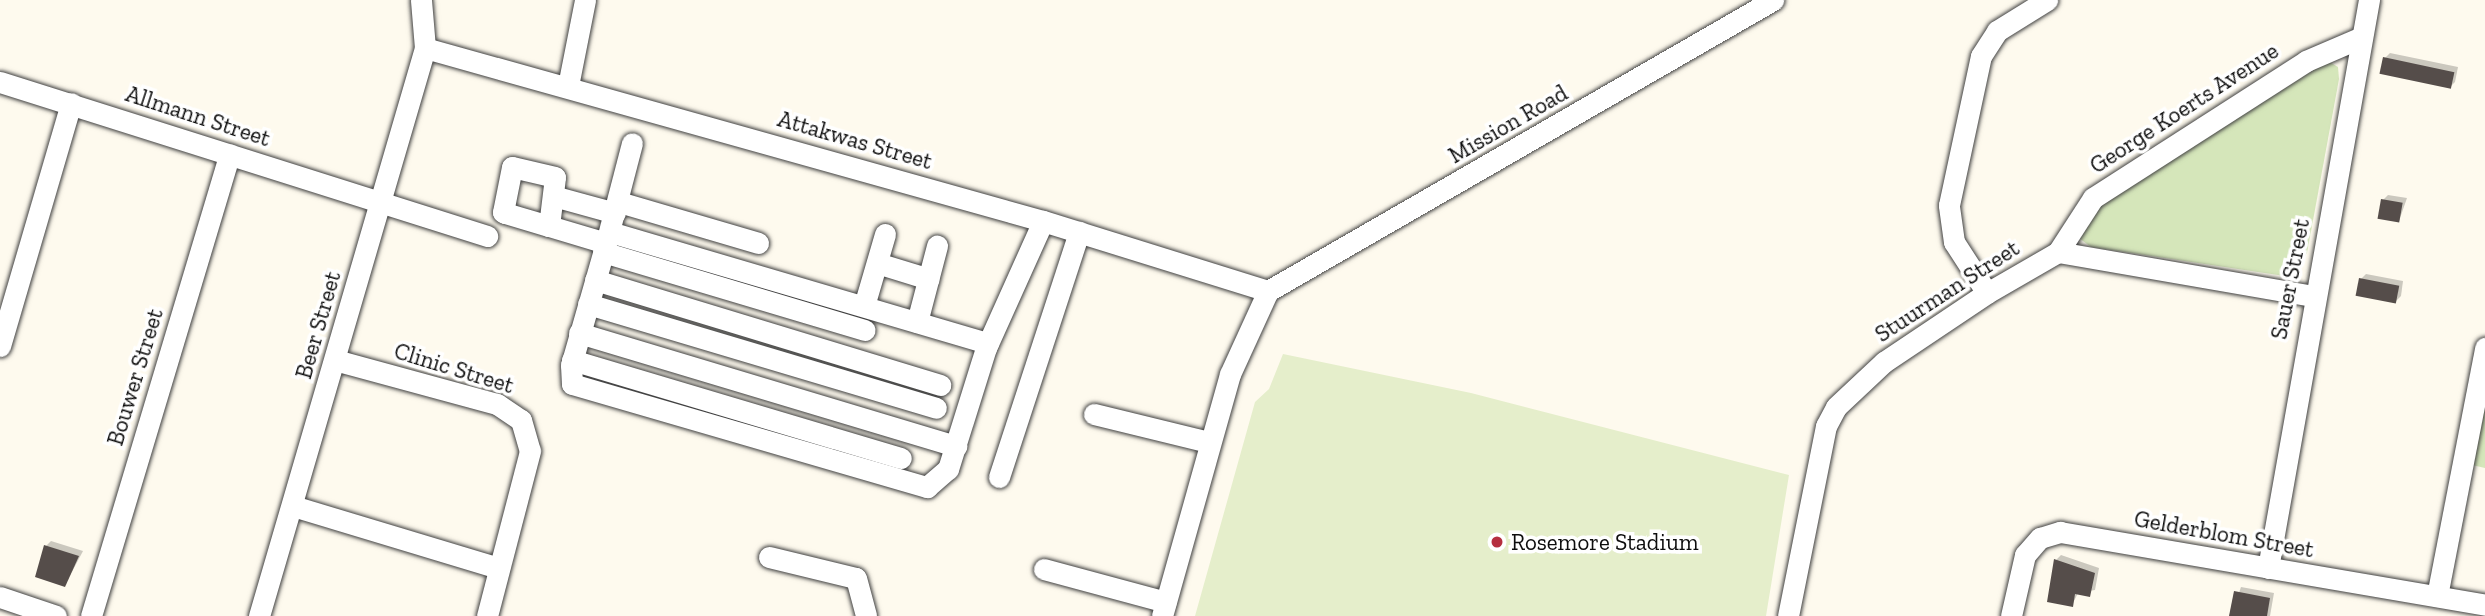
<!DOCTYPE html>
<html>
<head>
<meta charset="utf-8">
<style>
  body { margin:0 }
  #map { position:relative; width:2485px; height:616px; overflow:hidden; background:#fefaee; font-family:"Zilla Slab",serif }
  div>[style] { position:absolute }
  .green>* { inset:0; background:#d5e6ba }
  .pitch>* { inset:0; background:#e5eecb }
  .shadow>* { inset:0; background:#0003 }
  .building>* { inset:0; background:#554d4a; transform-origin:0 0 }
  .roads { filter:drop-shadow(0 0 2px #404040) drop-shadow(0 0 2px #404040) }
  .street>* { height:21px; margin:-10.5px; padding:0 10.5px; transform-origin:10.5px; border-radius:10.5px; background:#fff }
  .dots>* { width:19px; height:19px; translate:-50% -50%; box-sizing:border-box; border:4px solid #fff; border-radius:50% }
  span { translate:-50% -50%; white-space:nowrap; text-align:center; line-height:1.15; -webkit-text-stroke:7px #fff; paint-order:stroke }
  .street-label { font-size:23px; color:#0d0d0d }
  .poi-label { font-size:23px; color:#0d0d0d }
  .left { translate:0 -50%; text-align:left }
</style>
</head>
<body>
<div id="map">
  <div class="green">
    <i style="clip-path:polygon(2328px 61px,2338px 67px,2339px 79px,2307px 253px,2292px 277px,2091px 247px,2079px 238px,2096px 207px)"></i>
    <i style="clip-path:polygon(2485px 395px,2485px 468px,2472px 465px)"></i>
  </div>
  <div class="pitch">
    <i style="clip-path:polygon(1283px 354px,1471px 393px,1789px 475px,1766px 616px,1195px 616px,1255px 402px,1269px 389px)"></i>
  </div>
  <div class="shadow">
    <i style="clip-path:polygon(2390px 53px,2458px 67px,2455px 82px,2450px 87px,2385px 58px)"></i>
    <i style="clip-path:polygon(2388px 195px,2407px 198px,2399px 221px,2383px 200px)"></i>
    <i style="clip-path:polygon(2366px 274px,2403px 281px,2401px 296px,2396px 301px,2361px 279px)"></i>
    <i style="clip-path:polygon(51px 541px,83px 551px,65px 585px,46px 546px)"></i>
    <i style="clip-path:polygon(2061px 555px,2099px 568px,2095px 590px,2078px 593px,2072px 605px,2056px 560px)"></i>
    <i style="clip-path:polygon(2241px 587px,2274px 593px,2270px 616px,2231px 616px)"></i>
  </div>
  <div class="building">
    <i style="left:2383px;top:57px;width:73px;height:17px;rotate:12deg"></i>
    <i style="left:2381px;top:199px;width:22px;height:20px;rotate:10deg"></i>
    <i style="left:2359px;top:278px;width:41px;height:18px;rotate:11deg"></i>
    <i style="clip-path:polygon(44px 545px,79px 556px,65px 587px,35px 577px)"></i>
    <i style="clip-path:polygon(2054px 559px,2095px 573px,2090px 597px,2075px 594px,2073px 607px,2047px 602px)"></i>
    <i style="clip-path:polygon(2234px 591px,2270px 598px,2267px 616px,2229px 616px)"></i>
  </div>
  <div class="roads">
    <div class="street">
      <i style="left:425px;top:48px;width:642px;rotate:15.64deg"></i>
      <i style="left:1043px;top:221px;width:236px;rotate:17.3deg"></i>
      <i style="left:0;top:82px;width:511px;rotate:17.55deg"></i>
      <i style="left:568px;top:86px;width:88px;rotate:-78.8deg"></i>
      <i style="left:557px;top:197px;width:60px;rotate:15.4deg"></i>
      <i style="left:619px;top:202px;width:145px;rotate:16.4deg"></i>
      <i style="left:549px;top:226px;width:49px;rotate:-83deg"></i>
      <i style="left:555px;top:177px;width:44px;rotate:-166.9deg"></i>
      <i style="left:512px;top:167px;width:46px;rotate:101.3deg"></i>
      <i style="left:503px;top:212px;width:2px;rotate:27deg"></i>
      <i style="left:505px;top:213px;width:46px;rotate:16.5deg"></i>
      <i style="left:549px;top:226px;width:59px;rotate:16.6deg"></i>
      <i style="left:606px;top:243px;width:127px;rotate:106deg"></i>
      <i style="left:571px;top:365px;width:19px;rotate:87deg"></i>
      <i style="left:572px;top:384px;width:370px;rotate:16.2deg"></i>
      <i style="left:927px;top:487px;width:28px;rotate:-41deg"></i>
      <i style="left:948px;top:469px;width:127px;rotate:-72.6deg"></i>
      <i style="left:986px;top:348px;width:139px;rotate:-65.8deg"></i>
      <i style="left:610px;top:232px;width:394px;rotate:16.4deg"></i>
      <i style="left:606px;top:243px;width:103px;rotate:-75.4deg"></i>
      <i style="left:603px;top:252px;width:273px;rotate:16.6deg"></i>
      <i style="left:2058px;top:252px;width:64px;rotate:-57.1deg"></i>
      <i style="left:2093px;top:198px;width:253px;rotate:-32.7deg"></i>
      <i style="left:2306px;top:61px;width:61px;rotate:-23.2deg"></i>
      <i style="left:877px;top:263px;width:54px;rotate:17.1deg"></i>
      <i style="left:595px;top:280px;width:361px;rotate:16.9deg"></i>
      <i style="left:1987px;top:293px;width:61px;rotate:-122.9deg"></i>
      <i style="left:1954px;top:242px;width:37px;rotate:-98deg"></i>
      <i style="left:1949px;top:205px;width:152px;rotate:-77.9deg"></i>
      <i style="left:1981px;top:56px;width:30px;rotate:-57deg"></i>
      <i style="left:1997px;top:31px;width:59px;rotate:-31.8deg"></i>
      <i style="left:588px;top:304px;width:363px;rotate:16.6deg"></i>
      <i style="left:864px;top:306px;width:75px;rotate:-73.7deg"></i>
      <i style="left:917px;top:322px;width:79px;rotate:-75.3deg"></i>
      <i style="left:579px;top:333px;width:394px;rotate:16.7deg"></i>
      <i style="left:0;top:346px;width:253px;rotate:-73.7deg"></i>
      <i style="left:335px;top:360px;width:168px;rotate:15.2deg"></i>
      <i style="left:497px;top:404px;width:29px;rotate:34deg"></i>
      <i style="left:521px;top:420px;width:32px;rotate:74deg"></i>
      <i style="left:530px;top:451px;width:171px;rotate:104.6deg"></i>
      <i style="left:572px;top:360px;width:343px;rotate:16.6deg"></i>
      <i style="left:1094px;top:414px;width:118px;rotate:13.7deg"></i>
      <i style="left:999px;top:477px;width:258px;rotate:-71.9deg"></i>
      <i style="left:293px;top:506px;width:215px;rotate:16.8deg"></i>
      <i style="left:769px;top:557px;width:89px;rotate:13.6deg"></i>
      <i style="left:856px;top:578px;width:39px;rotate:75deg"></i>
      <i style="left:2268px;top:568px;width:577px;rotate:-79.92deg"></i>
      <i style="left:1044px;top:569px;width:126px;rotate:15.1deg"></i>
      <i style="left:2437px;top:596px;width:253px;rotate:-79deg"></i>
      <i style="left:0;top:597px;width:59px;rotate:18.7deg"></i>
      <i style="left:91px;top:616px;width:482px;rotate:-73.3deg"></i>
      <i style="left:259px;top:616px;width:592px;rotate:-73.71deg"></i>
      <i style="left:425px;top:48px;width:48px;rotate:-94.8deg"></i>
      <i style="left:1162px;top:616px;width:251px;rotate:-74.3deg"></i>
      <i style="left:1230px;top:374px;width:91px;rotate:-65.4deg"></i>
      <i style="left:1268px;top:291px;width:583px;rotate:-29.95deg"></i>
      <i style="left:1788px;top:616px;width:194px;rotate:-78.7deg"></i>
      <i style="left:1826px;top:426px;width:21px;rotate:-62deg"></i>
      <i style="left:1836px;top:407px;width:66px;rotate:-43.2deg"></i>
      <i style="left:1884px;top:362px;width:124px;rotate:-33.8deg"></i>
      <i style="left:1987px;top:293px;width:82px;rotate:-30deg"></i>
      <i style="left:2058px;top:252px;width:258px;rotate:9.8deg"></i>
      <i style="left:2011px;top:616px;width:63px;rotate:-77.1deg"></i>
      <i style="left:2025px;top:555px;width:23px;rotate:-49deg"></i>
      <i style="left:2040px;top:538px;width:21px;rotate:-17deg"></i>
      <i style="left:2060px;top:532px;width:431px;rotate:9.7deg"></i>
    </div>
  </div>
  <div class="dots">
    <i style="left:1497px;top:542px;background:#b52e3f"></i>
  </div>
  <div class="street-label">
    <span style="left:2184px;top:108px;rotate:-33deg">George Koerts Avenue</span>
    <span style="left:198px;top:116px;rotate:18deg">Allmann Street</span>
    <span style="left:1508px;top:124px;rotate:-30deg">Mission Road</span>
    <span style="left:855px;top:140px;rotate:16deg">Attakwas Street</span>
    <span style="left:2290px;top:279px;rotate:-79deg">Sauer Street</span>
    <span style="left:1947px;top:291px;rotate:-33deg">Stuurman Street</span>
    <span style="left:318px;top:325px;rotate:-74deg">Beer Street</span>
    <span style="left:454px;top:368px;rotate:17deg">Clinic Street</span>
    <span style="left:135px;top:377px;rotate:-73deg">Bouwer Street</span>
    <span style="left:2224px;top:534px;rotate:10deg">Gelderblom Street</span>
  </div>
  <div class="poi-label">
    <span class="left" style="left:1511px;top:542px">Rosemore Stadium</span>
  </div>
</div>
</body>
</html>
